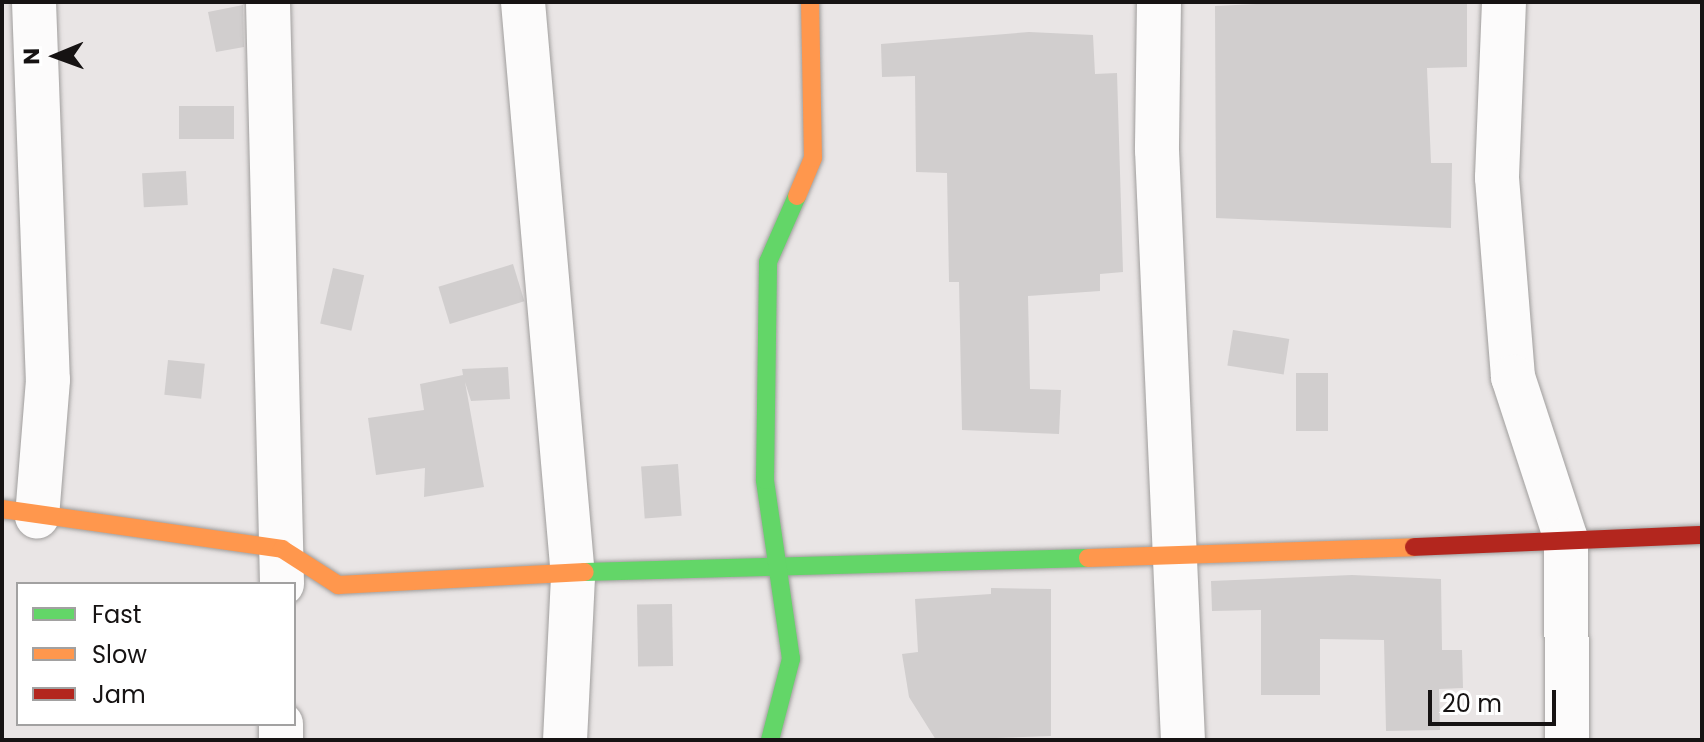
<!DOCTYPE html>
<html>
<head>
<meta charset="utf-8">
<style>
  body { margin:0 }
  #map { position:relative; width:1704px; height:742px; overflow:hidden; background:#e9e5e5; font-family:Poppins,sans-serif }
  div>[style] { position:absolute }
  .building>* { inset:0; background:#d1cece; transform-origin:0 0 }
  .roads { filter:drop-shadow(0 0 2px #a09e9d) drop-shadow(0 0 2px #a09e9d) }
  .street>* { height:44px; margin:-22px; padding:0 22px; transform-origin:22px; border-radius:22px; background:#fcfbfb }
  .fast>* { height:18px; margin:-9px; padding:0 9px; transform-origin:9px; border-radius:9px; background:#63d668 }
  .slow>* { height:18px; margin:-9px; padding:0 9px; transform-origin:9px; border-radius:9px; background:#ff974d }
  .jam>* { height:18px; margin:-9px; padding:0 9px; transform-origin:9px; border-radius:9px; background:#b3261e }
  span { translate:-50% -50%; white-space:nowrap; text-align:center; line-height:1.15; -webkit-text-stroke:8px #fff; paint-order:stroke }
  .frame { position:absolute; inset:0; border:4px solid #161313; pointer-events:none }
  .legend { position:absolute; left:16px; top:582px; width:280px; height:144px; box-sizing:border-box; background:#fff; border:2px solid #a2a1a1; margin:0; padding:10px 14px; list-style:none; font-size:24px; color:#161313 }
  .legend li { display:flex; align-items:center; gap:16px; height:40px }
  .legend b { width:40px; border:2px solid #a2a1a1 }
  .north { position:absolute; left:16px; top:16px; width:80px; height:80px; -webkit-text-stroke:6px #fff; paint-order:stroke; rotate:269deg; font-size:22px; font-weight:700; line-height:32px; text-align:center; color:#161313 }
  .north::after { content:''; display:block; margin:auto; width:28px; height:36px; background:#161313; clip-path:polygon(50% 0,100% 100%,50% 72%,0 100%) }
  .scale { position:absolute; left:1428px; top:690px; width:128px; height:36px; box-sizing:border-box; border:4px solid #161313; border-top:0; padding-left:10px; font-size:24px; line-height:28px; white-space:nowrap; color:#161313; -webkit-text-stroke:6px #fff; paint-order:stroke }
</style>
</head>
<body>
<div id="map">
  <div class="building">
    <i style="clip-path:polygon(1298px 2px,1467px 2px,1467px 67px,1427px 68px,1431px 163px,1452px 163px,1451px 228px,1216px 218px,1215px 6px)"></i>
    <i style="clip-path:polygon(243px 5px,244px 47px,216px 52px,208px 12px)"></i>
    <i style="clip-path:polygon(1029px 32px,1093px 35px,1095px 74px,1117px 73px,1123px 272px,1100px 274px,1100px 291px,1028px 296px,1030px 389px,1061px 390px,1059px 434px,962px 430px,959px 282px,949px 282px,947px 173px,916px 172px,915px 76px,882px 77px,881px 44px)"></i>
    <i style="left:179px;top:106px;width:55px;height:33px"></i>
    <i style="left:186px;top:171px;width:34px;height:44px;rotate:87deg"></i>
    <i style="left:513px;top:264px;width:39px;height:78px;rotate:73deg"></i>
    <i style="left:333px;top:268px;width:32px;height:57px;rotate:13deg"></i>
    <i style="left:1233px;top:330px;width:57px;height:36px;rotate:9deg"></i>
    <i style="left:168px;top:360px;width:37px;height:35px;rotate:6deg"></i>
    <i style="clip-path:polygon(508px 367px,510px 399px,471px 401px,465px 382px,484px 487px,424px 497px,425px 468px,376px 475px,368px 418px,424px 410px,420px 384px,463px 375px,462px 369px)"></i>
    <i style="left:1296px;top:373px;width:32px;height:58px"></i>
    <i style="left:678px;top:464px;width:52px;height:37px;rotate:86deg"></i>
    <i style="clip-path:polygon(1352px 575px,1441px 579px,1442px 650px,1462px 650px,1463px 688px,1439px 689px,1440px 730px,1386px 731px,1384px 640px,1320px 639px,1320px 695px,1261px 695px,1261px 610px,1212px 611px,1211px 581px)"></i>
    <i style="clip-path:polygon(991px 588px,1051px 589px,1051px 736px,936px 740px,909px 697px,902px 654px,918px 652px,915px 599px,991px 594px)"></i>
    <i style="left:672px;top:604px;width:62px;height:35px;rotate:89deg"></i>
  </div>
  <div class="roads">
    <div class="street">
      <i style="left:34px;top:2px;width:378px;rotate:87.9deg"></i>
      <i style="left:48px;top:380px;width:137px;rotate:94.6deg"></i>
      <i style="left:268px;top:2px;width:582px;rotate:88.62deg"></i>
      <i style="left:523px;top:2px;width:577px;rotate:85.03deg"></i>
      <i style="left:573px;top:577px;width:163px;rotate:92.8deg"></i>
      <i style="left:1159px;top:2px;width:148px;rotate:90.8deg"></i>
      <i style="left:1157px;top:150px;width:591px;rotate:87.48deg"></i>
      <i style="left:1504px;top:2px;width:176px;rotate:92.3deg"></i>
      <i style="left:1497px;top:178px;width:200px;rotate:85.4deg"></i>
      <i style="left:1513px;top:377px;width:170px;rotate:71.9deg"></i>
      <i style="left:1566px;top:539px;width:201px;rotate:89.7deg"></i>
      <i style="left:281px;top:740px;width:16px;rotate:-90deg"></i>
    </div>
    <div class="fast">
      <i style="left:585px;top:572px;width:503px;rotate:-1.59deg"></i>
      <i style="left:770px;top:740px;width:84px;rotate:-75.5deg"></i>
      <i style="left:791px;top:659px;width:181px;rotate:-98.3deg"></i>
      <i style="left:765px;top:480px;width:218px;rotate:-89.2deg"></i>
      <i style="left:768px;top:262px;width:72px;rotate:-66.3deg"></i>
    </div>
    <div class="slow">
      <i style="left:797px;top:196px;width:41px;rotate:-67.2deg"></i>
      <i style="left:813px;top:158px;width:156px;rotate:-91.1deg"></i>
      <i style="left:2px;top:509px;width:283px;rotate:8.1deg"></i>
      <i style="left:282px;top:549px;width:67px;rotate:32.7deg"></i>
      <i style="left:338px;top:585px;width:247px;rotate:-3deg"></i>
      <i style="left:1088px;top:558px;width:326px;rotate:-1.9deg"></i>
    </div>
    <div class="jam">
      <i style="left:1414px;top:547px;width:288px;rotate:-2.4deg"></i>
    </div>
  </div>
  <div class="frame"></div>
  <ul class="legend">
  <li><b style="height:10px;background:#63d668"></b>Fast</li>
  <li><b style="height:10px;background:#ff974d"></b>Slow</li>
  <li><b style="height:10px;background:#b3261e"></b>Jam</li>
  </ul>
  <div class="north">N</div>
  <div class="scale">20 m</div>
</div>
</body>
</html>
